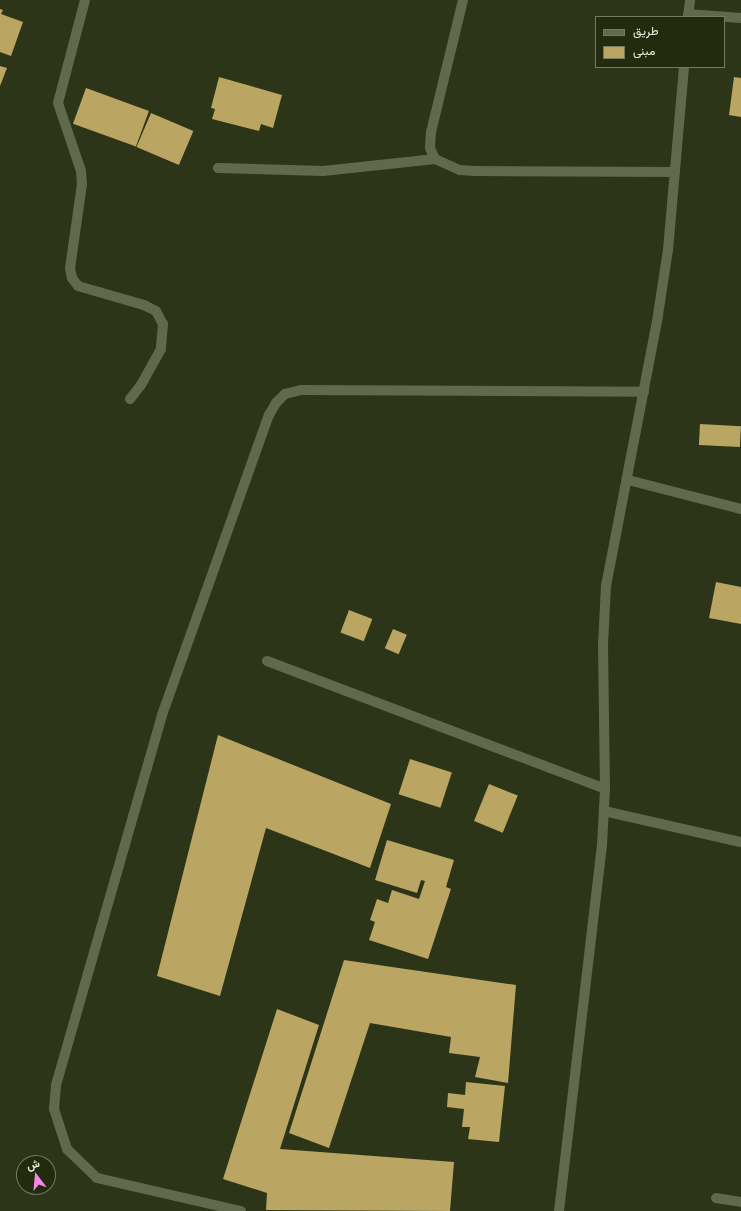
<!DOCTYPE html>
<html>
<head>
<meta charset="utf-8">
<style>
  body { margin:0 }
  #map { position:relative; width:741px; height:1211px; overflow:hidden; background:#2d3519; font-family:"Asap Condensed",Vazirmatn,sans-serif }
  div>[style] { position:absolute }
  .building>* { inset:0; background:#baa563; transform-origin:0 0 }
  .minor>* { height:10px; margin:-5px; padding:0 5px; transform-origin:5px; border-radius:5px; background:#606a4b }
  span { translate:-50% -50%; white-space:nowrap; text-align:center; line-height:1.15; -webkit-text-stroke:4px #232b0f; paint-order:stroke }
  .legend { position:absolute; left:595px; top:16px; width:130px; height:52px; box-sizing:border-box; background:#232b0f; border:1px solid #737a62; margin:0; padding:5px 7px; list-style:none; font-size:12px; color:#eaf1df }
  .legend li { display:flex; align-items:center; gap:8px; height:20px }
  .legend b { width:20px; border:1px solid #737a62 }
  .north { position:absolute; left:16px; top:1155px; width:40px; height:40px; box-sizing:border-box; background:#232b0f; border:1px solid #737a62; border-radius:50%; rotate:344deg; font-size:11px; font-weight:700; line-height:16px; text-align:center; color:#eaf1df }
  .north::after { content:''; display:block; margin:auto; width:14px; height:18px; background:#f788eb; clip-path:polygon(50% 0,100% 100%,50% 72%,0 100%) }
</style>
</head>
<body>
<div id="map">
  <div class="building">
    <i style="clip-path:polygon(0 9px,3px 10px,1px 14px,23px 22px,11px 56px,0 52px)"></i>
    <i style="clip-path:polygon(0 66px,7px 68px,0 86px)"></i>
    <i style="clip-path:polygon(219px 77px,282px 95px,273px 128px,261px 124px,259px 131px,212px 119px,215px 109px,211px 108px)"></i>
    <i style="clip-path:polygon(734px 77px,741px 78px,741px 117px,729px 115px)"></i>
    <i style="left:86px;top:88px;width:67px;height:38px;rotate:20deg"></i>
    <i style="left:151px;top:113px;width:46px;height:37px;rotate:23deg"></i>
    <i style="left:700px;top:424px;width:41px;height:21px;rotate:3deg"></i>
    <i style="clip-path:polygon(716px 582px,741px 587px,741px 624px,709px 618px)"></i>
    <i style="left:349px;top:610px;width:25px;height:24px;rotate:21deg"></i>
    <i style="left:393px;top:629px;width:15px;height:21px;rotate:23deg"></i>
    <i style="clip-path:polygon(218px 735px,391px 804px,370px 868px,266px 828px,220px 996px,157px 976px)"></i>
    <i style="left:410px;top:759px;width:44px;height:37px;rotate:18deg"></i>
    <i style="left:489px;top:784px;width:31px;height:40px;rotate:22deg"></i>
    <i style="clip-path:polygon(387px 840px,454px 860px,446px 887px,451px 889px,428px 959px,369px 940px,375px 922px,370px 920px,377px 899px,388px 903px,392px 890px,419px 899px,425px 881px,421px 880px,417px 893px,375px 880px)"></i>
    <i style="clip-path:polygon(344px 960px,516px 985px,508px 1083px,475px 1077px,480px 1057px,449px 1053px,451px 1037px,370px 1023px,329px 1148px,289px 1133px)"></i>
    <i style="clip-path:polygon(277px 1009px,319px 1025px,280px 1149px,454px 1162px,450px 1211px,266px 1210px,267px 1193px,223px 1179px)"></i>
    <i style="clip-path:polygon(466px 1082px,505px 1086px,499px 1142px,468px 1139px,470px 1127px,462px 1127px,464px 1109px,447px 1107px,448px 1093px,465px 1095px)"></i>
  </div>
  <div class="minor">
    <i style="left:85px;top:0;width:106px;rotate:104.7deg"></i>
    <i style="left:58px;top:103px;width:72px;rotate:71.3deg"></i>
    <i style="left:81px;top:171px;width:13px;rotate:86deg"></i>
    <i style="left:82px;top:184px;width:85px;rotate:98.1deg"></i>
    <i style="left:70px;top:268px;width:10px;rotate:79deg"></i>
    <i style="left:72px;top:278px;width:10px;rotate:53deg"></i>
    <i style="left:78px;top:286px;width:69px;rotate:16.1deg"></i>
    <i style="left:144px;top:305px;width:13px;rotate:27deg"></i>
    <i style="left:156px;top:311px;width:15px;rotate:62deg"></i>
    <i style="left:163px;top:324px;width:25px;rotate:95deg"></i>
    <i style="left:161px;top:349px;width:41px;rotate:119.1deg"></i>
    <i style="left:141px;top:385px;width:18px;rotate:128deg"></i>
    <i style="left:463px;top:0;width:136px;rotate:103.6deg"></i>
    <i style="left:431px;top:132px;width:16px;rotate:94deg"></i>
    <i style="left:430px;top:148px;width:12px;rotate:66deg"></i>
    <i style="left:435px;top:159px;width:27px;rotate:24deg"></i>
    <i style="left:460px;top:170px;width:15px;rotate:4deg"></i>
    <i style="left:475px;top:171px;width:200px;rotate:0.3deg"></i>
    <i style="left:688px;top:14px;width:53px;rotate:4.3deg"></i>
    <i style="left:688px;top:17px;width:17px;rotate:-83deg"></i>
    <i style="left:218px;top:168px;width:105px;rotate:1.6deg"></i>
    <i style="left:323px;top:171px;width:113px;rotate:-6.1deg"></i>
    <i style="left:628px;top:480px;width:117px;rotate:14.4deg"></i>
    <i style="left:267px;top:661px;width:361px;rotate:20.7deg"></i>
    <i style="left:604px;top:811px;width:140px;rotate:12.8deg"></i>
    <i style="left:716px;top:1198px;width:25px;rotate:9deg"></i>
    <i style="left:241px;top:1211px;width:148px;rotate:-167.1deg"></i>
    <i style="left:97px;top:1178px;width:42px;rotate:-136deg"></i>
    <i style="left:67px;top:1149px;width:42px;rotate:-108deg"></i>
    <i style="left:54px;top:1109px;width:24px;rotate:-85deg"></i>
    <i style="left:56px;top:1085px;width:385px;rotate:-74deg"></i>
    <i style="left:162px;top:715px;width:319px;rotate:-70.4deg"></i>
    <i style="left:269px;top:415px;width:14px;rotate:-60deg"></i>
    <i style="left:276px;top:403px;width:13px;rotate:-45deg"></i>
    <i style="left:285px;top:394px;width:16px;rotate:-14deg"></i>
    <i style="left:301px;top:390px;width:343px;rotate:0.3deg"></i>
    <i style="left:559px;top:1211px;width:369px;rotate:-83.3deg"></i>
    <i style="left:602px;top:845px;width:56px;rotate:-86.9deg"></i>
    <i style="left:605px;top:789px;width:144px;rotate:-90.8deg"></i>
    <i style="left:603px;top:645px;width:59px;rotate:-87.1deg"></i>
    <i style="left:606px;top:586px;width:276px;rotate:-79.1deg"></i>
    <i style="left:658px;top:315px;width:66px;rotate:-81.3deg"></i>
    <i style="left:668px;top:250px;width:184px;rotate:-85deg"></i>
  </div>
  <ul class="legend">
  <li><b style="height:5px;background:#606a4b"></b>طريق</li>
  <li><b style="height:11px;background:#baa563"></b>مبنى</li>
  </ul>
  <div class="north">ش</div>
</div>
</body>
</html>
